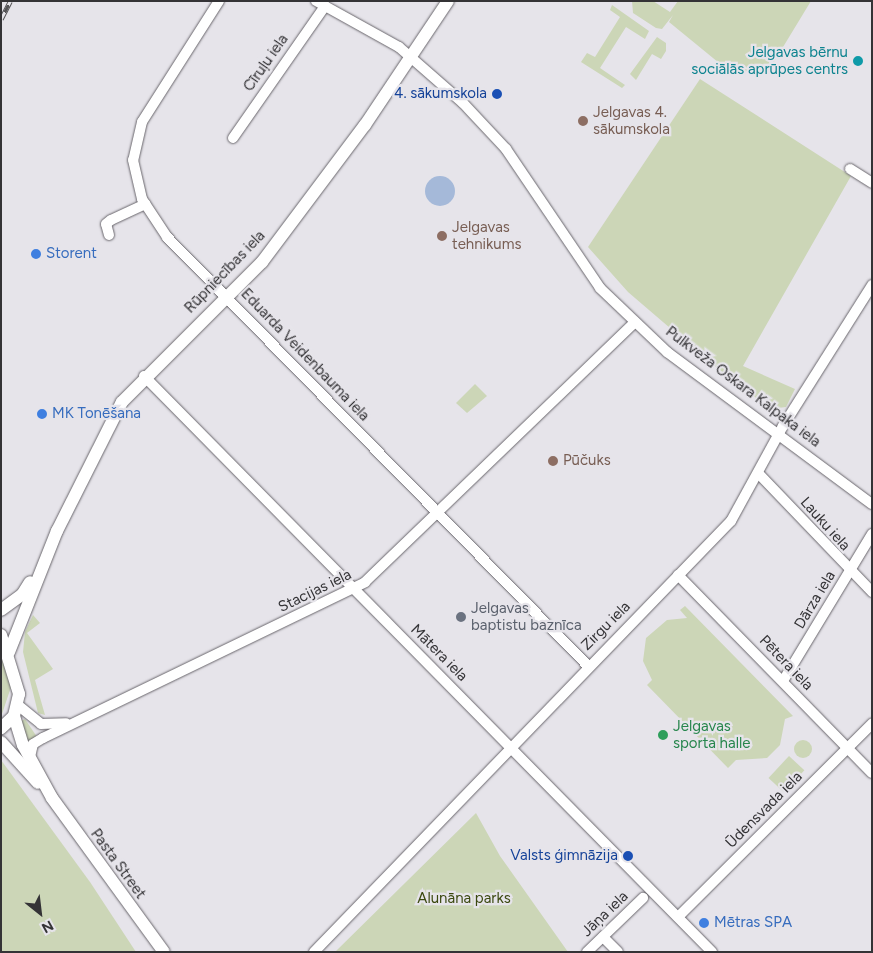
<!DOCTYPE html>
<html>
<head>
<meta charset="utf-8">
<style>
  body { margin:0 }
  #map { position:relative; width:873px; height:953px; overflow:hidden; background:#e6e4ea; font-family:Figtree,sans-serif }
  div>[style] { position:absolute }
  .green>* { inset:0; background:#ccd6b7; transform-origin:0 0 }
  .round { border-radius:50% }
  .water>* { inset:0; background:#a5b9d9 }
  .roads { filter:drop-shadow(0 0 1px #69666c) drop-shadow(0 0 1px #69666c) }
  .minor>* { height:10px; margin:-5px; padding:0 5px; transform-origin:5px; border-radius:5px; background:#fff }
  .major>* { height:12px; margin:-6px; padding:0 6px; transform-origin:6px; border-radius:6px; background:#fff }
  .rail>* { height:4.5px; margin-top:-2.25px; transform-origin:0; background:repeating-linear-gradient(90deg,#e6e4ea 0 8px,#545356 0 16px); box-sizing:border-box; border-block:1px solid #545356 }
  .dots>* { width:14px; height:14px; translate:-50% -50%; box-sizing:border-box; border:2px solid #e6e4ea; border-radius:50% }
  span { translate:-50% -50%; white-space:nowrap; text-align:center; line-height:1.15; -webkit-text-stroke:4.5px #e6e4ea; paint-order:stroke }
  .culture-label { font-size:15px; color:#0d838f }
  .right { translate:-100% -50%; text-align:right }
  .street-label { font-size:15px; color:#343336 }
  .transit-label { font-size:15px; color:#164399 }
  .education-label { font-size:15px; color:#785e54 }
  .left { translate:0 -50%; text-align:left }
  .shop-label { font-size:15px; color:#366cbe }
  .worship-label { font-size:15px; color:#5b616d }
  .leisure-label { font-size:15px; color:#27864d }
  .park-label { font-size:15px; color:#3b4910 }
  .frame { position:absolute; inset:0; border:2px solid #343336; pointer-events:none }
  .north { position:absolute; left:15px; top:888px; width:50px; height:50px; -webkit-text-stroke:4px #e6e4ea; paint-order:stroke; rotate:151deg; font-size:14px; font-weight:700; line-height:20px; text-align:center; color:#343336 }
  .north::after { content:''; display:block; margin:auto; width:18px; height:22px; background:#343336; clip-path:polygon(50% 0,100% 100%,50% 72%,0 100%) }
</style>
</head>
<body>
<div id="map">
  <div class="green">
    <i style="clip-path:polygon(632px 1px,653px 1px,670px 12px,678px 1px,811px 1px,766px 75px,754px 68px,735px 76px,669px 22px,673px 15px,662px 29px,656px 28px,633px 13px)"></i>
    <i style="clip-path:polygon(612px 5px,649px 31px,645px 39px,626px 27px,600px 68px,625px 85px,622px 88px,581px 62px,587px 53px,595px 57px,620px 17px,610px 10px)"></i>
    <i style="clip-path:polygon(657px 37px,666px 43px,666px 51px,661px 59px,652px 54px,636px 80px,630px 74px)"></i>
    <i style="clip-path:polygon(700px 79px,851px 176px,743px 366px,795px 389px,786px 407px,770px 409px,712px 364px,628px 292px,588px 247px)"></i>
    <i style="clip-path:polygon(475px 384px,487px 396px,467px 413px,456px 403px)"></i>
    <i style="clip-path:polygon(685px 606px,793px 716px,785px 719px,780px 745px,767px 758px,736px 760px,728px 768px,647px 685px,652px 680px,643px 661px,646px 638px,667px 620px,687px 618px,680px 610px)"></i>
    <i style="clip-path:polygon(33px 615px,40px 623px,27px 633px,53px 669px,35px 680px,45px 715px,38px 713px,23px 652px,25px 632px)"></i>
    <i style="clip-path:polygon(1px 652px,11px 687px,1px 717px)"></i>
    <i style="clip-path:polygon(25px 719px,37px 737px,28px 742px,21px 721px)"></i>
    <i class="round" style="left:794px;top:740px;width:18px;height:18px"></i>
    <i style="left:789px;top:756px;width:21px;height:30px;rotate:43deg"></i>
    <i style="clip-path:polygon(1px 760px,90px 882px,136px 952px,1px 952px)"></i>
    <i style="clip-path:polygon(476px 813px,500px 856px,568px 952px,335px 952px)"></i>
  </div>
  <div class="water">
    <i class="round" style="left:425px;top:176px;width:30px;height:30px"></i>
  </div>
  <div class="roads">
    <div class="minor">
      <i style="left:219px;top:1px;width:143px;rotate:122.5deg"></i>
      <i style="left:142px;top:122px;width:39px;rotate:103deg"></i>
      <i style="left:133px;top:160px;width:40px;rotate:77deg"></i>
      <i style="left:142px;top:199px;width:45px;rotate:56.7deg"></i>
      <i style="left:167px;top:237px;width:601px;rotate:45.54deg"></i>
      <i style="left:316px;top:1px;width:95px;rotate:29deg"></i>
      <i style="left:399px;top:47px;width:85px;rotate:41.2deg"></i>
      <i style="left:463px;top:103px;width:63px;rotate:46.9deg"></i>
      <i style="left:506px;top:149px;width:168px;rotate:55.9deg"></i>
      <i style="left:600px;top:288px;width:93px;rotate:43.7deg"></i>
      <i style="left:667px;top:352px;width:255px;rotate:36.6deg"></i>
      <i style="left:233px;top:138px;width:161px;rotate:-55.1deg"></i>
      <i style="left:850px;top:169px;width:26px;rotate:32deg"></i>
      <i style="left:109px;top:235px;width:11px;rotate:-105deg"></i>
      <i style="left:106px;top:224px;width:6px;rotate:-39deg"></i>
      <i style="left:111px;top:220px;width:38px;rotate:-25deg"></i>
      <i style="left:144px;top:376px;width:809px;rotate:45.4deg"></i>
      <i style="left:758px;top:473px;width:165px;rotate:46.2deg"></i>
      <i style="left:678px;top:575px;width:277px;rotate:45.6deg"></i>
      <i style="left:783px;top:681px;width:172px;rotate:-58.8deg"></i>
      <i style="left:19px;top:706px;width:28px;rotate:39deg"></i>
      <i style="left:41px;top:724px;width:25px;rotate:-2deg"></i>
      <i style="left:30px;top:757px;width:13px;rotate:-77deg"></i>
      <i style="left:33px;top:744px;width:12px;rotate:-31deg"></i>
      <i style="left:43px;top:738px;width:358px;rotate:-25.8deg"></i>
      <i style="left:365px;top:582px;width:375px;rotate:-43.9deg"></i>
      <i style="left:678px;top:917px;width:274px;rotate:-44.9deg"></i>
      <i style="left:603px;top:937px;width:21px;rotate:45deg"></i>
      <i style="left:314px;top:952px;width:600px;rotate:-45.95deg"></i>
      <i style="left:731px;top:521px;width:108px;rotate:-61.3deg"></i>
      <i style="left:783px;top:426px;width:167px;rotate:-57.7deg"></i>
      <i style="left:587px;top:952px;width:78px;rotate:-44deg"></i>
    </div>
    <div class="major">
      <i style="left:1px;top:610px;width:26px;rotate:-36deg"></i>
      <i style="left:22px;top:595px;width:15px;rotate:-58deg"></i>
      <i style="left:1px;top:635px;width:62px;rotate:73deg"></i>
      <i style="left:19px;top:694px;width:23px;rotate:103deg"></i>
      <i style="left:14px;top:716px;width:18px;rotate:137deg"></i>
      <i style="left:9px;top:652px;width:130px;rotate:-68.4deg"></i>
      <i style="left:57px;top:531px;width:144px;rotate:-63.3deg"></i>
      <i style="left:122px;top:402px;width:198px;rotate:-45deg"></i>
      <i style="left:262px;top:262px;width:171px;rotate:-53.1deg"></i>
      <i style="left:365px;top:125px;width:149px;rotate:-56.2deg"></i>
      <i style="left:14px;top:716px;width:30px;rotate:73deg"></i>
      <i style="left:23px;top:745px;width:60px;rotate:61.3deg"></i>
      <i style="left:52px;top:798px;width:190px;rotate:54deg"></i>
      <i style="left:1px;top:742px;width:55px;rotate:47.9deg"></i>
    </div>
  </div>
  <div class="rail">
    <i style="left:1px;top:19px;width:20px;rotate:-63deg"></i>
  </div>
  <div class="dots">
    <i style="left:858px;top:61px;background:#0f9aa8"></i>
    <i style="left:497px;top:94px;background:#1a4fb4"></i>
    <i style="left:583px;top:121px;background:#8d6e63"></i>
    <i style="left:442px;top:236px;background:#8d6e63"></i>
    <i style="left:36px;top:254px;background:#3f7fe0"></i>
    <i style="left:42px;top:414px;background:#3f7fe0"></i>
    <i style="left:553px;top:461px;background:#8d6e63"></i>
    <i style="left:461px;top:617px;background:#6b7280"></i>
    <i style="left:663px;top:735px;background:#2e9e5b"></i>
    <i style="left:628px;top:856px;background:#1a4fb4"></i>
    <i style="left:704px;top:923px;background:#3f7fe0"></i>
  </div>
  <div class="culture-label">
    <span class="right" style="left:848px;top:61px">Jelgavas bērnu<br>sociālās aprūpes centrs</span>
  </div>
  <div class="street-label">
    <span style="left:266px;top:63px;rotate:-55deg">Cīruļu iela</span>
    <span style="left:225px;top:272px;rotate:-46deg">Rūpniecības iela</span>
    <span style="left:305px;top:355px;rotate:46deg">Eduarda Veidenbauma iela</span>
    <span style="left:743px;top:387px;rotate:37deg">Pulkveža Oskara Kalpaka iela</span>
    <span style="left:825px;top:524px;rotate:48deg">Lauku iela</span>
    <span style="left:315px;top:591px;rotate:-26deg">Stacijas iela</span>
    <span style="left:815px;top:600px;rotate:-59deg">Dārza iela</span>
    <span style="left:606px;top:626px;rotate:-45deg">Zirgu iela</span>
    <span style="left:439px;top:653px;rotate:45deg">Mātera iela</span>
    <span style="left:786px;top:663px;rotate:46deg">Pētera iela</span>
    <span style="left:764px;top:810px;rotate:-45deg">Ūdensvada iela</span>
    <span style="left:118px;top:864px;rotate:54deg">Pasta Street</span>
    <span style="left:605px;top:914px;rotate:-44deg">Jāņa iela</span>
  </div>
  <div class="transit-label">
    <span class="right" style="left:487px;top:94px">4. sākumskola</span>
    <span class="right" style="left:618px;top:856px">Valsts ģimnāzija</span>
  </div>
  <div class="education-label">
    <span class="left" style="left:593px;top:121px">Jelgavas 4.<br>sākumskola</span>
    <span class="left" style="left:452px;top:236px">Jelgavas<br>tehnikums</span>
    <span class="left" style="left:563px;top:461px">Pūčuks</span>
  </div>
  <div class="shop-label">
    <span class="left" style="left:46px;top:254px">Storent</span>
    <span class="left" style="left:52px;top:414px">MK Tonēšana</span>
    <span class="left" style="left:714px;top:923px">Mētras SPA</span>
  </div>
  <div class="worship-label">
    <span class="left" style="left:471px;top:617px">Jelgavas<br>baptistu baznīca</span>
  </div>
  <div class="leisure-label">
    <span class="left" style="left:673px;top:735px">Jelgavas<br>sporta halle</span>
  </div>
  <div class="park-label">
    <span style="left:464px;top:899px">Alunāna parks</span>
  </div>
  <div class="frame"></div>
  <div class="north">N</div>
</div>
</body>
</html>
